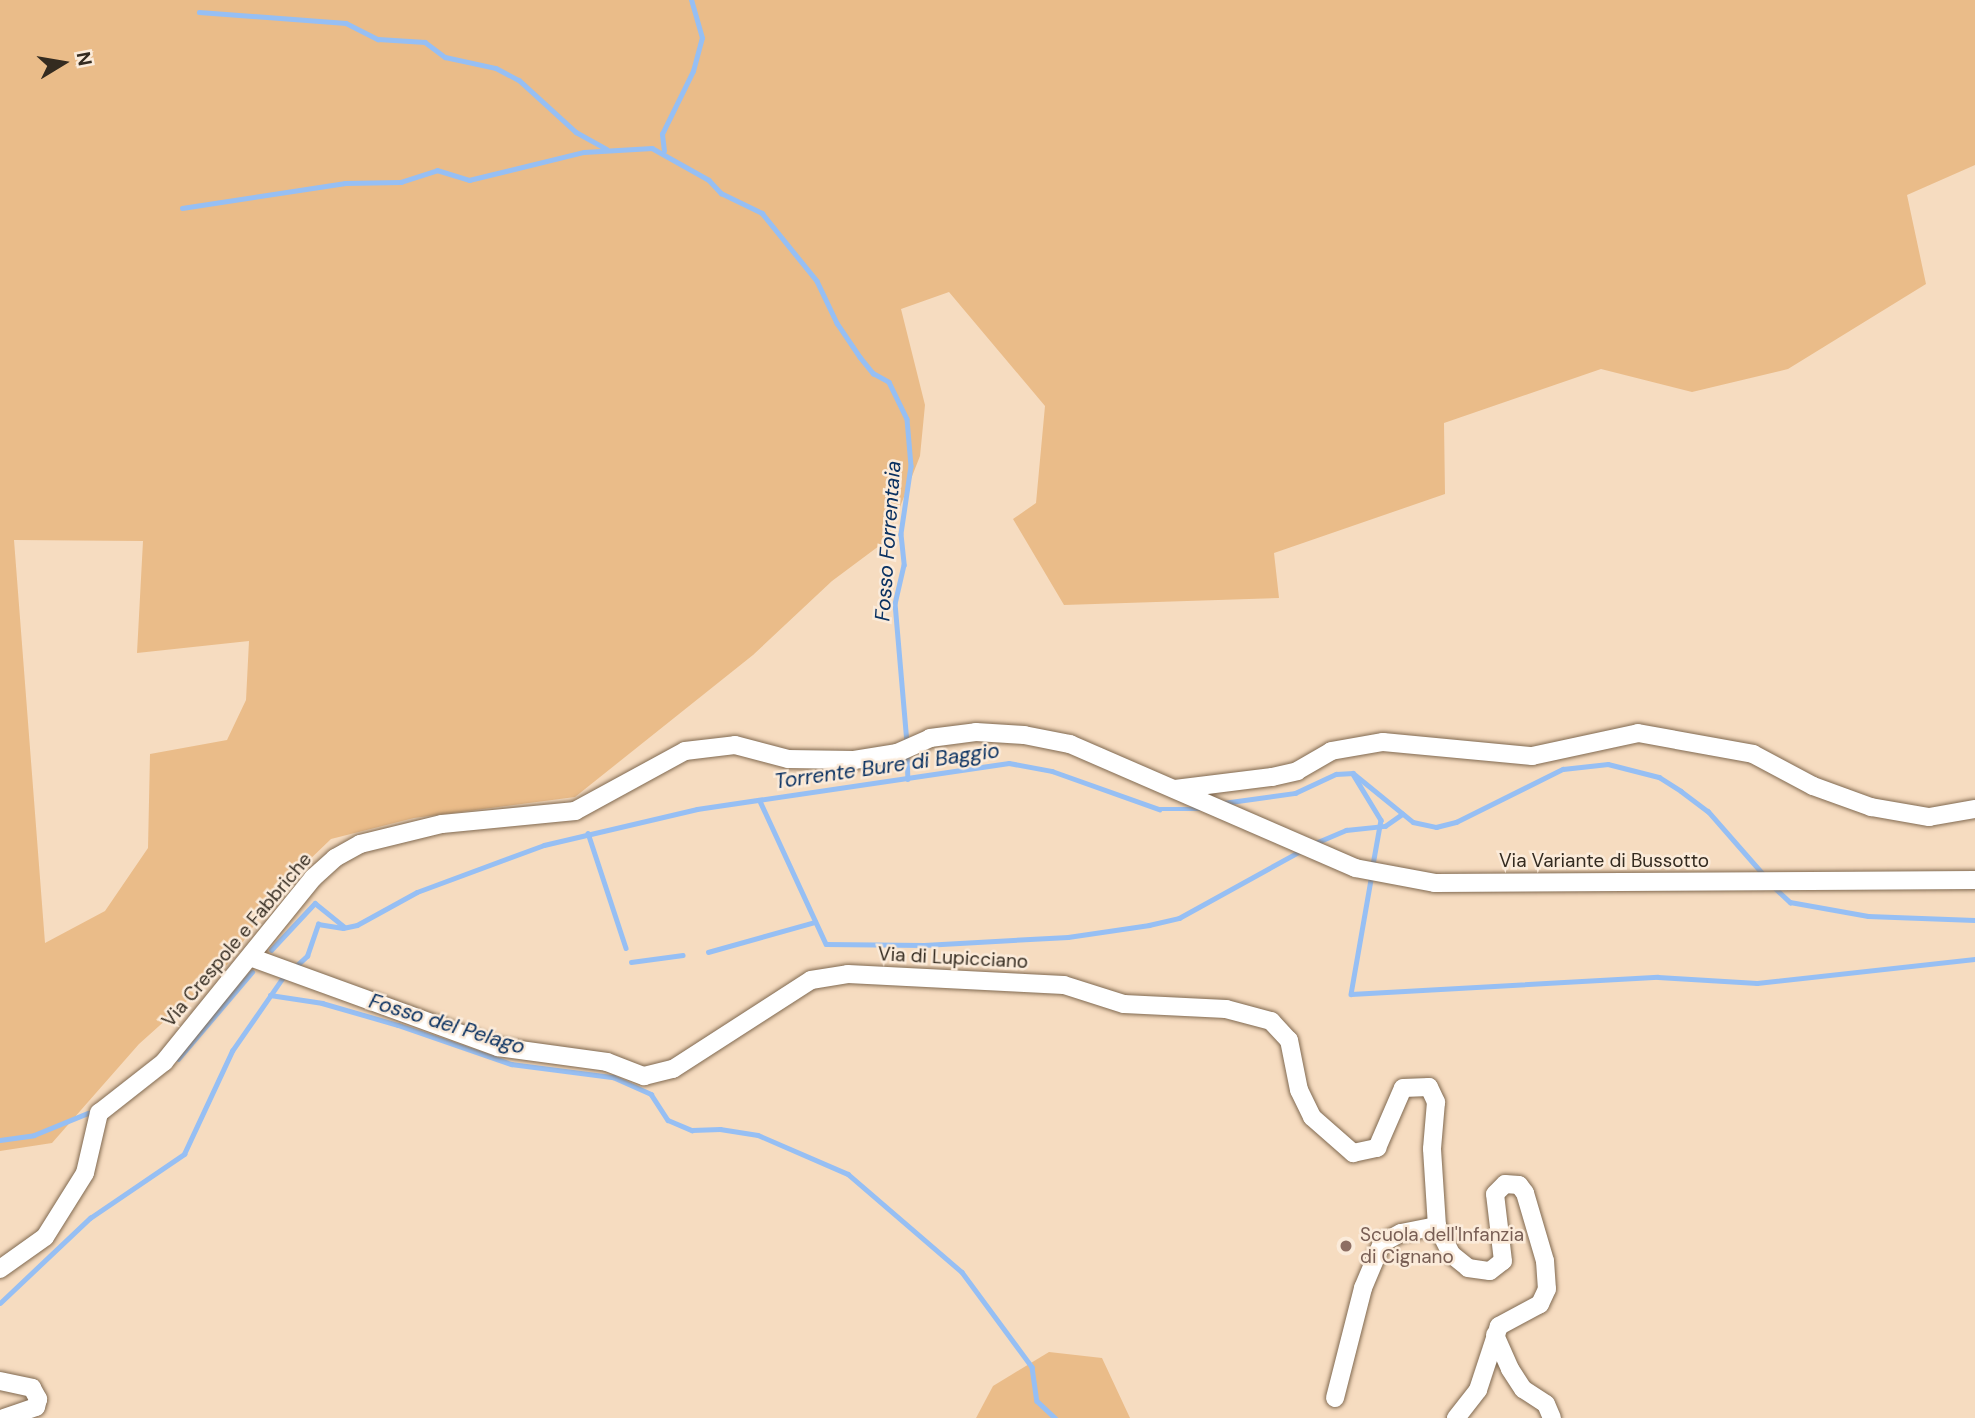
<!DOCTYPE html>
<html>
<head>
<meta charset="utf-8">
<style>
  body { margin:0 }
  #map { position:relative; width:1975px; height:1418px; overflow:hidden; background:#f6dcc0; font-family:"DM Sans",sans-serif }
  div>[style] { position:absolute }
  .green>* { inset:0; background:#eabc89 }
  .stream>* { height:4.5px; margin:-2.25px; padding:0 2.25px; transform-origin:2.25px; border-radius:2.25px; background:#96bff4 }
  .roads { filter:drop-shadow(0 0 2px #806950) drop-shadow(0 0 2px #806950) }
  .minor>* { height:18px; margin:-9px; padding:0 9px; transform-origin:9px; border-radius:9px; background:#fff }
  .dots>* { width:19px; height:19px; translate:-50% -50%; box-sizing:border-box; border:4px solid #fbebda; border-radius:50% }
  span { translate:-50% -50%; white-space:nowrap; text-align:center; line-height:1.15; -webkit-text-stroke:5px #fbebda; paint-order:stroke }
  .street-label { font-size:19px; color:#342b20 }
  .education-label { font-size:19px; color:#785e54 }
  .left { translate:0 -50%; text-align:left }
  .water-label { font-size:21px; color:#0a3161; font-style:italic }
  .north { position:absolute; left:28px; top:28px; width:70px; height:70px; -webkit-text-stroke:5px #fbebda; paint-order:stroke; rotate:79deg; font-size:19px; font-weight:700; line-height:28px; text-align:center; color:#342b20 }
  .north::after { content:''; display:block; margin:auto; width:24px; height:32px; background:#342b20; clip-path:polygon(50% 0,100% 100%,50% 72%,0 100%) }
</style>
</head>
<body>
<div id="map">
  <div class="green">
    <i style="clip-path:polygon(evenodd,0 0,1975px 0,1975px 165px,1907px 195px,1926px 284px,1788px 369px,1692px 392px,1601px 369px,1444px 423px,1445px 494px,1274px 553px,1279px 598px,1064px 605px,1013px 519px,1036px 503px,1045px 406px,949px 292px,901px 309px,925px 405px,920px 456px,887px 540px,832px 581px,753px 655px,575px 797px,414px 818px,331px 839px,279px 889px,227px 965px,139px 1044px,52px 1143px,0 1151px,0 0,14px 540px,143px 541px,137px 653px,249px 641px,246px 700px,227px 740px,150px 754px,148px 848px,105px 911px,45px 943px,14px 540px)"></i>
    <i style="clip-path:polygon(1049px 1352px,1102px 1358px,1130px 1418px,976px 1418px,993px 1386px)"></i>
  </div>
  <div class="stream">
    <i style="left:199px;top:12px;width:147px;rotate:4.3deg"></i>
    <i style="left:346px;top:23px;width:36px;rotate:27deg"></i>
    <i style="left:378px;top:39px;width:47px;rotate:3.7deg"></i>
    <i style="left:425px;top:42px;width:25px;rotate:37deg"></i>
    <i style="left:445px;top:57px;width:52px;rotate:12.2deg"></i>
    <i style="left:496px;top:68px;width:26px;rotate:28deg"></i>
    <i style="left:519px;top:80px;width:77px;rotate:42.4deg"></i>
    <i style="left:576px;top:132px;width:35px;rotate:29deg"></i>
    <i style="left:664px;top:151px;width:17px;rotate:-97deg"></i>
    <i style="left:662px;top:134px;width:70px;rotate:-63.8deg"></i>
    <i style="left:693px;top:71px;width:34px;rotate:-75deg"></i>
    <i style="left:702px;top:38px;width:40px;rotate:-106deg"></i>
    <i style="left:182px;top:208px;width:165px;rotate:-8.7deg"></i>
    <i style="left:345px;top:183px;width:56px;rotate:-1deg"></i>
    <i style="left:401px;top:182px;width:38px;rotate:-18deg"></i>
    <i style="left:437px;top:170px;width:34px;rotate:17deg"></i>
    <i style="left:469px;top:180px;width:118px;rotate:-13.7deg"></i>
    <i style="left:584px;top:152px;width:68px;rotate:-3.4deg"></i>
    <i style="left:652px;top:148px;width:65px;rotate:29.3deg"></i>
    <i style="left:709px;top:180px;width:18px;rotate:47deg"></i>
    <i style="left:721px;top:193px;width:46px;rotate:26deg"></i>
    <i style="left:762px;top:213px;width:87px;rotate:51deg"></i>
    <i style="left:817px;top:281px;width:47px;rotate:64.5deg"></i>
    <i style="left:837px;top:323px;width:41px;rotate:55.9deg"></i>
    <i style="left:860px;top:357px;width:21px;rotate:51deg"></i>
    <i style="left:873px;top:373px;width:18px;rotate:29deg"></i>
    <i style="left:889px;top:382px;width:41px;rotate:64.1deg"></i>
    <i style="left:907px;top:419px;width:47px;rotate:85.1deg"></i>
    <i style="left:911px;top:466px;width:69px;rotate:98.4deg"></i>
    <i style="left:901px;top:534px;width:31px;rotate:84deg"></i>
    <i style="left:904px;top:565px;width:39px;rotate:103deg"></i>
    <i style="left:895px;top:603px;width:142px;rotate:85.1deg"></i>
    <i style="left:907px;top:753px;width:26px;rotate:88deg"></i>
    <i style="left:1353px;top:774px;width:54px;rotate:58.7deg"></i>
    <i style="left:1381px;top:820px;width:46px;rotate:100.1deg"></i>
    <i style="left:760px;top:801px;width:157px;rotate:65.2deg"></i>
    <i style="left:826px;top:944px;width:98px;rotate:0.6deg"></i>
    <i style="left:924px;top:945px;width:144px;rotate:-3.2deg"></i>
    <i style="left:1068px;top:937px;width:82px;rotate:-8.4deg"></i>
    <i style="left:1149px;top:925px;width:31px;rotate:-13deg"></i>
    <i style="left:1179px;top:918px;width:141px;rotate:-28.9deg"></i>
    <i style="left:1223px;top:803px;width:73px;rotate:-7.9deg"></i>
    <i style="left:1295px;top:793px;width:45px;rotate:-24.9deg"></i>
    <i style="left:1336px;top:774px;width:17px;rotate:-3deg"></i>
    <i style="left:1353px;top:773px;width:77px;rotate:39.2deg"></i>
    <i style="left:1413px;top:822px;width:24px;rotate:12deg"></i>
    <i style="left:1436px;top:827px;width:21px;rotate:-14deg"></i>
    <i style="left:1456px;top:822px;width:119px;rotate:-26.4deg"></i>
    <i style="left:1563px;top:769px;width:45px;rotate:-6.3deg"></i>
    <i style="left:1608px;top:764px;width:53px;rotate:14.3deg"></i>
    <i style="left:1659px;top:777px;width:26px;rotate:32deg"></i>
    <i style="left:1681px;top:791px;width:34px;rotate:37deg"></i>
    <i style="left:1708px;top:811px;width:86px;rotate:48.8deg"></i>
    <i style="left:588px;top:833px;width:121px;rotate:71.7deg"></i>
    <i style="left:1313px;top:844px;width:36px;rotate:-23deg"></i>
    <i style="left:1346px;top:830px;width:39px;rotate:-6deg"></i>
    <i style="left:1385px;top:826px;width:21px;rotate:-35deg"></i>
    <i style="left:1372px;top:874px;width:122px;rotate:99.9deg"></i>
    <i style="left:1351px;top:994px;width:307px;rotate:-3.2deg"></i>
    <i style="left:1658px;top:977px;width:99px;rotate:3.5deg"></i>
    <i style="left:1757px;top:983px;width:219px;rotate:-6.3deg"></i>
    <i style="left:1775px;top:888px;width:21px;rotate:43deg"></i>
    <i style="left:1790px;top:902px;width:79px;rotate:10.2deg"></i>
    <i style="left:1868px;top:916px;width:107px;rotate:2.1deg"></i>
    <i style="left:271px;top:950px;width:64px;rotate:-46.9deg"></i>
    <i style="left:315px;top:903px;width:38px;rotate:39deg"></i>
    <i style="left:708px;top:952px;width:111px;rotate:-15.7deg"></i>
    <i style="left:631px;top:962px;width:52px;rotate:-7.7deg"></i>
    <i style="left:294px;top:968px;width:18px;rotate:-43deg"></i>
    <i style="left:307px;top:956px;width:34px;rotate:-71deg"></i>
    <i style="left:318px;top:924px;width:25px;rotate:9deg"></i>
    <i style="left:343px;top:928px;width:14px;rotate:-12deg"></i>
    <i style="left:357px;top:925px;width:68px;rotate:-28.8deg"></i>
    <i style="left:417px;top:892px;width:135px;rotate:-20.3deg"></i>
    <i style="left:544px;top:845px;width:157px;rotate:-13.2deg"></i>
    <i style="left:697px;top:809px;width:315px;rotate:-8.4deg"></i>
    <i style="left:1009px;top:763px;width:44px;rotate:10.5deg"></i>
    <i style="left:1052px;top:771px;width:114px;rotate:19.6deg"></i>
    <i style="left:1159px;top:809px;width:42px"></i>
    <i style="left:270px;top:995px;width:53px;rotate:8.7deg"></i>
    <i style="left:322px;top:1003px;width:79px;rotate:16.1deg"></i>
    <i style="left:398px;top:1025px;width:120px;rotate:19deg"></i>
    <i style="left:511px;top:1064px;width:103px;rotate:7.3deg"></i>
    <i style="left:613px;top:1077px;width:42px;rotate:24.1deg"></i>
    <i style="left:651px;top:1094px;width:31px;rotate:57deg"></i>
    <i style="left:668px;top:1120px;width:26px;rotate:23deg"></i>
    <i style="left:692px;top:1130px;width:28px;rotate:-2deg"></i>
    <i style="left:720px;top:1129px;width:38px;rotate:9deg"></i>
    <i style="left:758px;top:1135px;width:98px;rotate:23.4deg"></i>
    <i style="left:848px;top:1174px;width:150px;rotate:40.7deg"></i>
    <i style="left:962px;top:1272px;width:118px;rotate:53.6deg"></i>
    <i style="left:1032px;top:1367px;width:34px;rotate:82deg"></i>
    <i style="left:1037px;top:1401px;width:25px;rotate:43deg"></i>
    <i style="left:178px;top:1059px;width:114px;rotate:-49.6deg"></i>
    <i style="left:0;top:1140px;width:34px;rotate:-8deg"></i>
    <i style="left:34px;top:1135px;width:58px;rotate:-22.2deg"></i>
    <i style="left:0;top:1303px;width:124px;rotate:-43.4deg"></i>
    <i style="left:90px;top:1218px;width:114px;rotate:-34.2deg"></i>
    <i style="left:184px;top:1154px;width:114px;rotate:-65deg"></i>
    <i style="left:232px;top:1051px;width:91px;rotate:-55.3deg"></i>
  </div>
  <div class="roads">
    <div class="minor">
      <i style="left:1175px;top:789px;width:98px;rotate:-7.1deg"></i>
      <i style="left:1272px;top:777px;width:26px;rotate:-13deg"></i>
      <i style="left:1297px;top:771px;width:39px;rotate:-30deg"></i>
      <i style="left:1331px;top:751px;width:53px;rotate:-9.8deg"></i>
      <i style="left:1383px;top:742px;width:150px;rotate:5.4deg"></i>
      <i style="left:1532px;top:756px;width:108px;rotate:-12.2deg"></i>
      <i style="left:1638px;top:733px;width:117px;rotate:10.3deg"></i>
      <i style="left:1753px;top:754px;width:68px;rotate:28.1deg"></i>
      <i style="left:1813px;top:786px;width:62px;rotate:19.9deg"></i>
      <i style="left:1871px;top:807px;width:59px;rotate:9.8deg"></i>
      <i style="left:1929px;top:817px;width:47px;rotate:-9.9deg"></i>
      <i style="left:253px;top:958px;width:261px;rotate:20deg"></i>
      <i style="left:498px;top:1047px;width:110px;rotate:7.8deg"></i>
      <i style="left:607px;top:1062px;width:40px;rotate:21deg"></i>
      <i style="left:644px;top:1076px;width:30px;rotate:-14deg"></i>
      <i style="left:673px;top:1069px;width:164px;rotate:-32.8deg"></i>
      <i style="left:811px;top:980px;width:37px;rotate:-9deg"></i>
      <i style="left:848px;top:974px;width:216px;rotate:2.9deg"></i>
      <i style="left:1064px;top:985px;width:63px;rotate:17.6deg"></i>
      <i style="left:1124px;top:1004px;width:102px;rotate:2.8deg"></i>
      <i style="left:1226px;top:1009px;width:47px;rotate:14.9deg"></i>
      <i style="left:1271px;top:1021px;width:26px;rotate:47deg"></i>
      <i style="left:1289px;top:1040px;width:51px;rotate:78.7deg"></i>
      <i style="left:1299px;top:1090px;width:30px;rotate:64deg"></i>
      <i style="left:1312px;top:1117px;width:55px;rotate:41.3deg"></i>
      <i style="left:1353px;top:1153px;width:25px;rotate:-12deg"></i>
      <i style="left:1377px;top:1148px;width:65px;rotate:-66.6deg"></i>
      <i style="left:1403px;top:1088px;width:26px;rotate:-2deg"></i>
      <i style="left:1429px;top:1087px;width:17px;rotate:65deg"></i>
      <i style="left:1436px;top:1102px;width:47px;rotate:94.9deg"></i>
      <i style="left:1432px;top:1149px;width:77px;rotate:86.3deg"></i>
      <i style="left:1437px;top:1226px;width:31px;rotate:63deg"></i>
      <i style="left:1451px;top:1254px;width:22px;rotate:39deg"></i>
      <i style="left:1468px;top:1268px;width:22px;rotate:8deg"></i>
      <i style="left:1490px;top:1271px;width:16px;rotate:-38deg"></i>
      <i style="left:1503px;top:1261px;width:67px;rotate:-96.8deg"></i>
      <i style="left:1495px;top:1194px;width:14px;rotate:-45deg"></i>
      <i style="left:1505px;top:1184px;width:14px;rotate:4deg"></i>
      <i style="left:1519px;top:1185px;width:10px;rotate:53deg"></i>
      <i style="left:1525px;top:1193px;width:71px;rotate:73.6deg"></i>
      <i style="left:1545px;top:1261px;width:28px;rotate:86deg"></i>
      <i style="left:1547px;top:1289px;width:17px;rotate:115deg"></i>
      <i style="left:1540px;top:1304px;width:47px;rotate:151.8deg"></i>
      <i style="left:1499px;top:1326px;width:67px;rotate:108.2deg"></i>
      <i style="left:1478px;top:1390px;width:36px;rotate:128deg"></i>
      <i style="left:0;top:1269px;width:55px;rotate:-35.4deg"></i>
      <i style="left:45px;top:1237px;width:75px;rotate:-58deg"></i>
      <i style="left:85px;top:1173px;width:62px;rotate:-76.9deg"></i>
      <i style="left:99px;top:1113px;width:83px;rotate:-38.1deg"></i>
      <i style="left:164px;top:1062px;width:237px;rotate:-51deg"></i>
      <i style="left:313px;top:878px;width:30px;rotate:-42deg"></i>
      <i style="left:335px;top:858px;width:29px;rotate:-29deg"></i>
      <i style="left:360px;top:844px;width:84px;rotate:-13.7deg"></i>
      <i style="left:442px;top:824px;width:134px;rotate:-5.6deg"></i>
      <i style="left:575px;top:811px;width:125px;rotate:-28.6deg"></i>
      <i style="left:685px;top:751px;width:50px;rotate:-6.8deg"></i>
      <i style="left:735px;top:745px;width:55px;rotate:14.8deg"></i>
      <i style="left:788px;top:759px;width:66px;rotate:0.9deg"></i>
      <i style="left:854px;top:760px;width:44px;rotate:-9.2deg"></i>
      <i style="left:897px;top:753px;width:36px;rotate:-24deg"></i>
      <i style="left:930px;top:738px;width:46px;rotate:-7.4deg"></i>
      <i style="left:976px;top:732px;width:48px;rotate:3.6deg"></i>
      <i style="left:1024px;top:735px;width:47px;rotate:11.1deg"></i>
      <i style="left:1070px;top:744px;width:311px;rotate:23.5deg"></i>
      <i style="left:1355px;top:868px;width:81px;rotate:10.6deg"></i>
      <i style="left:1435px;top:883px;width:540px;rotate:-0.32deg"></i>
      <i style="left:1495px;top:1335px;width:37px;rotate:66deg"></i>
      <i style="left:1510px;top:1369px;width:24px;rotate:57deg"></i>
      <i style="left:1523px;top:1389px;width:27px;rotate:33deg"></i>
      <i style="left:1546px;top:1404px;width:15px;rotate:67deg"></i>
      <i style="left:0;top:1381px;width:33px;rotate:12deg"></i>
      <i style="left:32px;top:1388px;width:13px;rotate:61deg"></i>
      <i style="left:38px;top:1399px;width:8px;rotate:104deg"></i>
      <i style="left:36px;top:1407px;width:34px;rotate:161deg"></i>
      <i style="left:1335px;top:1398px;width:114px;rotate:-75.7deg"></i>
      <i style="left:1363px;top:1288px;width:49px;rotate:-67.1deg"></i>
      <i style="left:1382px;top:1243px;width:21px;rotate:-28deg"></i>
      <i style="left:1401px;top:1233px;width:37px;rotate:-11deg"></i>
    </div>
  </div>
  <div class="dots">
    <i style="left:1346px;top:1246px;background:#8d6e63"></i>
  </div>
  <div class="street-label">
    <span style="left:1604px;top:861px">Via Variante di Bussotto</span>
    <span style="left:237px;top:940px;rotate:-50deg">Via Crespole e Fabbriche</span>
    <span style="left:953px;top:958px;rotate:3deg">Via di Lupicciano</span>
  </div>
  <div class="education-label">
    <span class="left" style="left:1360px;top:1246px">Scuola dell'Infanzia<br>di Cignano</span>
  </div>
  <div class="water-label">
    <span style="left:888px;top:541px;rotate:-86deg">Fosso Forrentaia</span>
    <span style="left:887px;top:766px;rotate:-8deg">Torrente Bure di Baggio</span>
    <span style="left:447px;top:1024px;rotate:17deg">Fosso del Pelago</span>
  </div>
  <div class="north">N</div>
</div>
</body>
</html>
